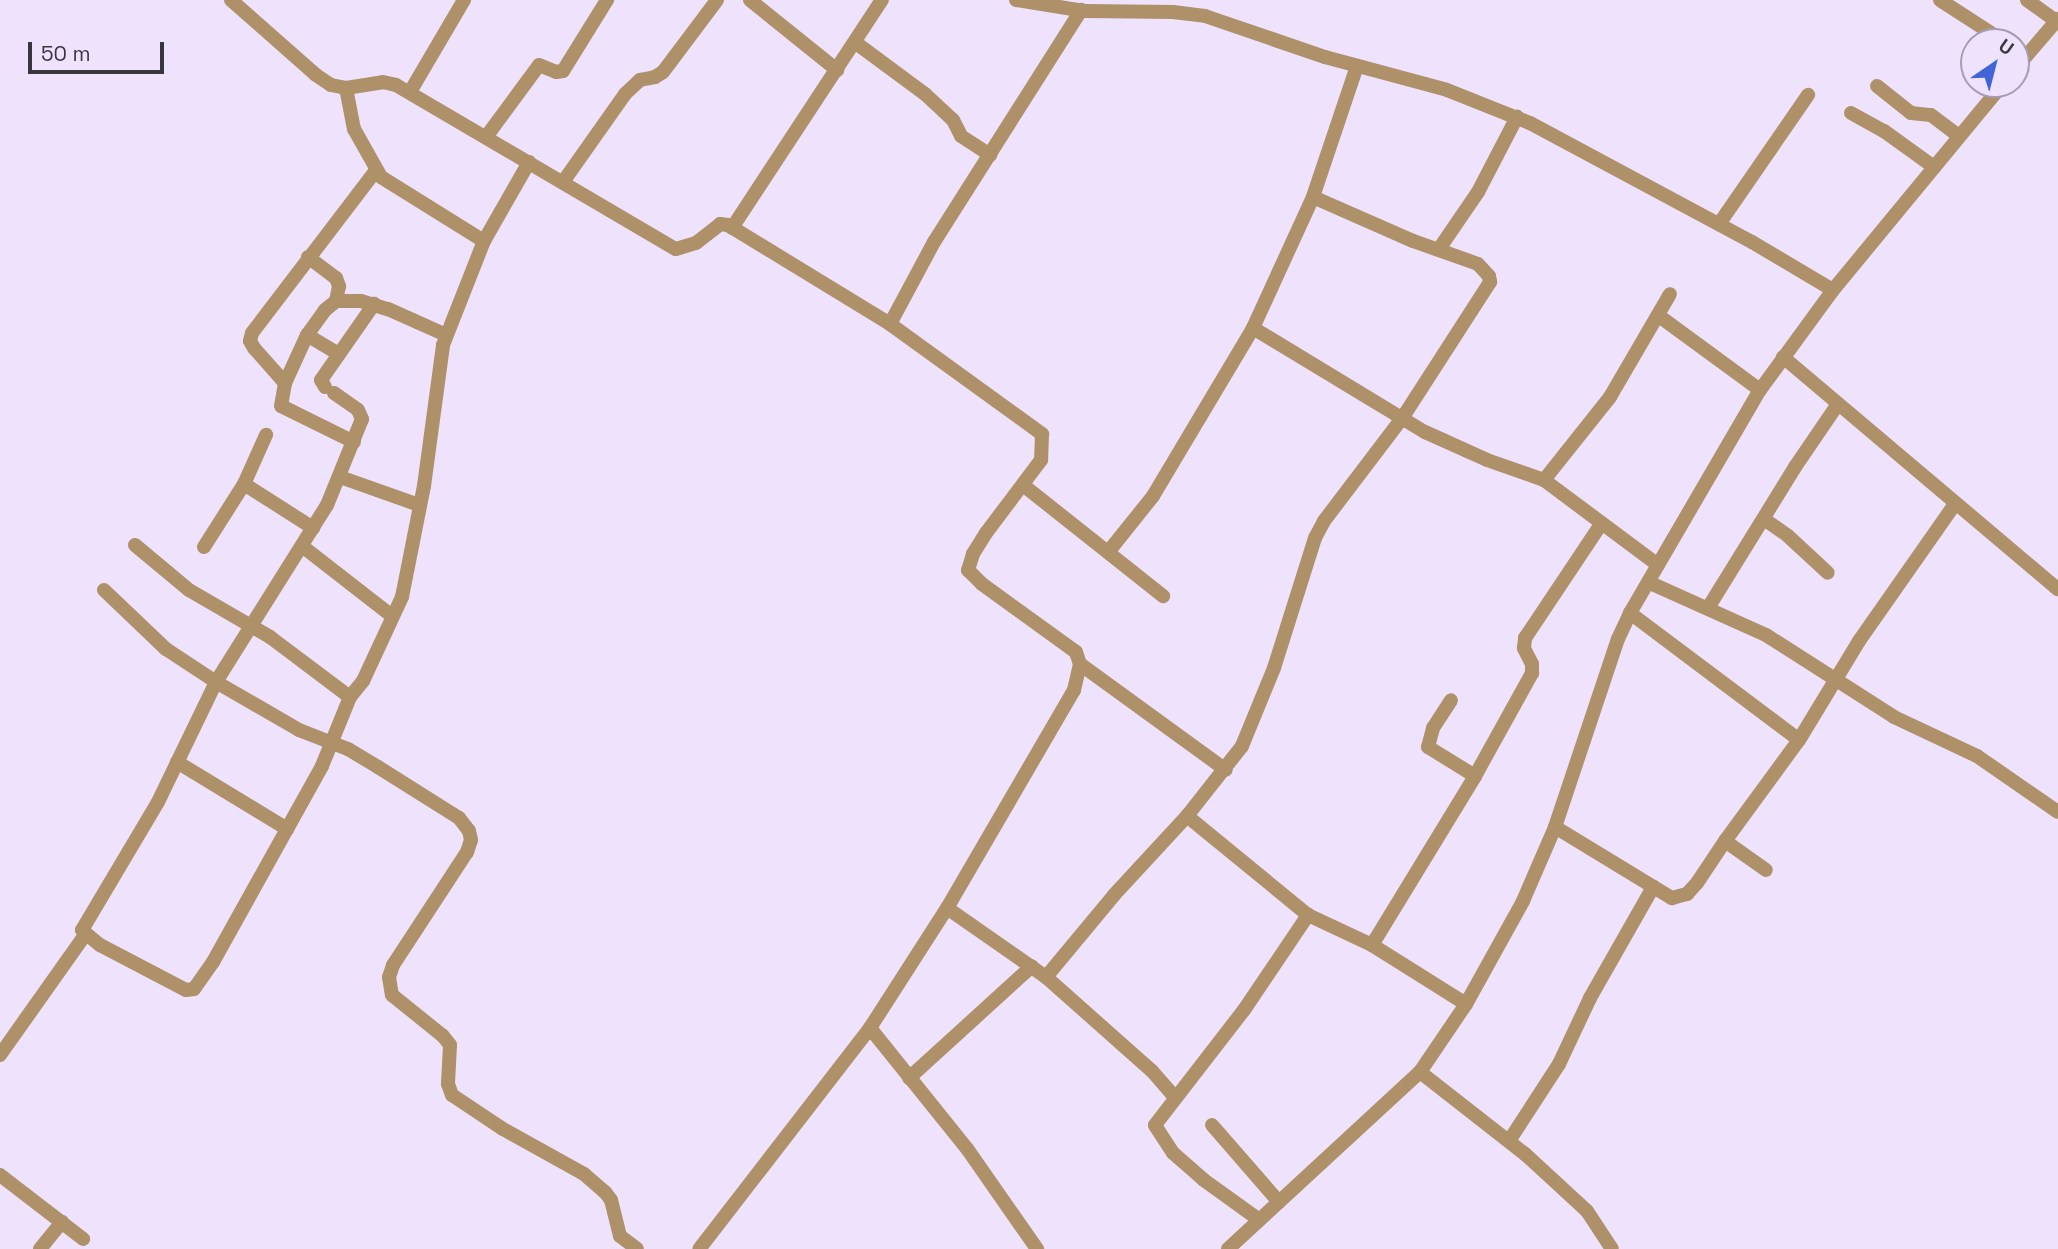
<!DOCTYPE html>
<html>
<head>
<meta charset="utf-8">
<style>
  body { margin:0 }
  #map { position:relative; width:2058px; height:1249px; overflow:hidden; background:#eee2fd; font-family:"Space Grotesk",sans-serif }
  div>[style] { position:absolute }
  .minor>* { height:14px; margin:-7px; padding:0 7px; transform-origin:7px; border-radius:7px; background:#ae9168 }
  span { translate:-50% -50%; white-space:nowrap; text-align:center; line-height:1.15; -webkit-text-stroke:5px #eee2fd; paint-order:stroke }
  .north { position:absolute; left:1960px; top:28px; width:70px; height:70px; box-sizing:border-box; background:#eee2fd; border:2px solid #a69db1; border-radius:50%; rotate:35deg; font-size:19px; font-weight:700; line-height:28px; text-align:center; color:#3a3640 }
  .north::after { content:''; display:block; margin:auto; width:24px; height:32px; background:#4165d7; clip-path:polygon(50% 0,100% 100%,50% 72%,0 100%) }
  .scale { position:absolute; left:28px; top:42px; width:136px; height:32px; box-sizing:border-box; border:4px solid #3a3640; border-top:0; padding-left:9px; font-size:21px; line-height:24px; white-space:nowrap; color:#3a3640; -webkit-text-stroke:5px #eee2fd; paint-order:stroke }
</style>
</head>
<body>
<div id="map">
  <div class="minor">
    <i style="left:231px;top:0;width:113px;rotate:41.4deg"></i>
    <i style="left:316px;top:75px;width:18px;rotate:34deg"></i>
    <i style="left:331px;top:85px;width:15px;rotate:11deg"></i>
    <i style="left:346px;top:88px;width:37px;rotate:-9deg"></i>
    <i style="left:383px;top:82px;width:13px;rotate:13deg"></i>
    <i style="left:396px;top:85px;width:324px;rotate:30.4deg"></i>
    <i style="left:676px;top:249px;width:21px;rotate:-17deg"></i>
    <i style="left:696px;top:243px;width:31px;rotate:-38deg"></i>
    <i style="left:720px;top:224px;width:8px;rotate:7deg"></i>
    <i style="left:728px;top:225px;width:190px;rotate:31.4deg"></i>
    <i style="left:890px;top:324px;width:188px;rotate:35.9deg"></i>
    <i style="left:1042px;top:434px;width:26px;rotate:92deg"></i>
    <i style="left:1041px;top:460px;width:91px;rotate:127deg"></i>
    <i style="left:986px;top:533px;width:25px;rotate:122deg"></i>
    <i style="left:973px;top:554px;width:17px;rotate:107deg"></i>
    <i style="left:968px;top:570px;width:20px;rotate:45deg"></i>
    <i style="left:982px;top:584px;width:116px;rotate:35.9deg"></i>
    <i style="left:1076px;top:652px;width:13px;rotate:72deg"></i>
    <i style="left:1080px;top:664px;width:27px;rotate:103deg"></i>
    <i style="left:1074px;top:690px;width:252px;rotate:120.2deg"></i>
    <i style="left:947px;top:908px;width:143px;rotate:122.7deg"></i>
    <i style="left:870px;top:1028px;width:279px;rotate:127.7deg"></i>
    <i style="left:750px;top:0;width:112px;rotate:38.8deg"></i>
    <i style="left:1016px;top:0;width:70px;rotate:9.1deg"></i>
    <i style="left:1085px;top:11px;width:88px;rotate:0.7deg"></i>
    <i style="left:1173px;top:12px;width:32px;rotate:7deg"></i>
    <i style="left:1205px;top:16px;width:127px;rotate:18.9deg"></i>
    <i style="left:1325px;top:57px;width:126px;rotate:15.1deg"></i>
    <i style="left:1447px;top:90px;width:89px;rotate:21.7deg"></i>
    <i style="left:1530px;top:123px;width:252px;rotate:28.2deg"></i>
    <i style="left:1752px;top:242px;width:94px;rotate:30.7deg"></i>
    <i style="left:1940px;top:0;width:77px;rotate:32.9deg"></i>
    <i style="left:2027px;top:0;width:36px;rotate:36deg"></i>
    <i style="left:856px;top:43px;width:86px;rotate:36.5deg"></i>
    <i style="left:925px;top:94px;width:38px;rotate:43deg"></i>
    <i style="left:953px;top:120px;width:18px;rotate:63deg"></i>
    <i style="left:961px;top:136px;width:35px;rotate:33deg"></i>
    <i style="left:1357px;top:66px;width:138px;rotate:108.6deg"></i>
    <i style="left:1313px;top:197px;width:144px;rotate:114.6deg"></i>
    <i style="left:1253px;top:328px;width:201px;rotate:31.2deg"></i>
    <i style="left:1425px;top:432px;width:68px;rotate:24.3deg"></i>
    <i style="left:1487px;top:460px;width:60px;rotate:19.3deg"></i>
    <i style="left:1544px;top:480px;width:142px;rotate:36.7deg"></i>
    <i style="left:2016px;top:68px;width:65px;rotate:-49.4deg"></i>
    <i style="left:1877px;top:86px;width:43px;rotate:38.5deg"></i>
    <i style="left:1911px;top:113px;width:20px;rotate:6deg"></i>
    <i style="left:1931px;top:115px;width:35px;rotate:37deg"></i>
    <i style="left:346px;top:88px;width:42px;rotate:79deg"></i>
    <i style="left:354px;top:129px;width:55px;rotate:60.6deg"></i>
    <i style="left:381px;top:177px;width:121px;rotate:31.9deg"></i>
    <i style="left:410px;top:92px;width:107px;rotate:-59.6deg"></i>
    <i style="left:1851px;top:113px;width:38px;rotate:29deg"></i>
    <i style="left:1884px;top:131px;width:62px;rotate:35.8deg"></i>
    <i style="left:486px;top:137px;width:89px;rotate:-53.6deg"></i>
    <i style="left:539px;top:65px;width:18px;rotate:22deg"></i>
    <i style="left:556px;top:72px;width:7px;rotate:-8deg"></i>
    <i style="left:563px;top:71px;width:84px;rotate:-58.2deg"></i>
    <i style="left:563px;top:182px;width:108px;rotate:-54.8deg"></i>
    <i style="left:625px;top:94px;width:21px;rotate:-43deg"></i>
    <i style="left:640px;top:80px;width:15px;rotate:-11deg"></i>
    <i style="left:655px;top:77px;width:9px;rotate:-32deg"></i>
    <i style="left:663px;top:72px;width:90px;rotate:-53.1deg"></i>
    <i style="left:1719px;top:224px;width:157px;rotate:-55.4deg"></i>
    <i style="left:732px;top:228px;width:273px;rotate:-56.7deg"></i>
    <i style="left:1439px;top:249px;width:69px;rotate:-55.6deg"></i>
    <i style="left:1478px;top:192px;width:85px;rotate:-62.5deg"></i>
    <i style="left:308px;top:257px;width:35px;rotate:37deg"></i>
    <i style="left:336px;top:278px;width:9px;rotate:69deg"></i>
    <i style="left:339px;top:286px;width:15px;rotate:101deg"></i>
    <i style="left:1659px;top:316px;width:125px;rotate:36.2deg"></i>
    <i style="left:890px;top:324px;width:93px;rotate:-61.8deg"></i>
    <i style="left:934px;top:242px;width:275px;rotate:-57.6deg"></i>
    <i style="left:307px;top:335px;width:37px;rotate:31deg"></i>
    <i style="left:1783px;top:357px;width:360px;rotate:40.2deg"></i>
    <i style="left:285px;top:383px;width:47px;rotate:-131.5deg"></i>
    <i style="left:254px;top:348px;width:8px;rotate:-120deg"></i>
    <i style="left:250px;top:341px;width:8px;rotate:-76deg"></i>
    <i style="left:252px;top:333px;width:205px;rotate:-52.7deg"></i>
    <i style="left:325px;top:387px;width:8px;rotate:-120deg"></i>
    <i style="left:321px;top:380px;width:93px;rotate:-55.1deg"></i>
    <i style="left:334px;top:393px;width:29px;rotate:35deg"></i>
    <i style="left:358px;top:410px;width:10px;rotate:66deg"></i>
    <i style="left:362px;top:419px;width:93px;rotate:112.1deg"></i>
    <i style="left:327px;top:505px;width:209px;rotate:122.1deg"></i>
    <i style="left:216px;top:682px;width:133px;rotate:115.8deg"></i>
    <i style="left:158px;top:802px;width:149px;rotate:120.7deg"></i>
    <i style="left:82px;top:930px;width:23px;rotate:40deg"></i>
    <i style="left:100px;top:945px;width:97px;rotate:27.6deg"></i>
    <i style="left:186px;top:990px;width:8px;rotate:-7deg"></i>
    <i style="left:194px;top:989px;width:33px;rotate:-55deg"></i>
    <i style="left:213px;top:962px;width:152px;rotate:-60.9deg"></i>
    <i style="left:287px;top:829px;width:72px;rotate:-60.9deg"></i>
    <i style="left:322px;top:766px;width:74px;rotate:-67.9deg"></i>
    <i style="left:350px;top:697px;width:21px;rotate:-51deg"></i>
    <i style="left:363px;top:681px;width:93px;rotate:-65.1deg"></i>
    <i style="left:402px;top:597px;width:113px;rotate:-78.8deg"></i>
    <i style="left:424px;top:486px;width:142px;rotate:-82.3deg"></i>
    <i style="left:443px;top:345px;width:112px;rotate:-68.5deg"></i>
    <i style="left:484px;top:241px;width:91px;rotate:-60.3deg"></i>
    <i style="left:354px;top:442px;width:81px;rotate:-153.7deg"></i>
    <i style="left:281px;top:406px;width:23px;rotate:-80deg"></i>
    <i style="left:285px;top:383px;width:53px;rotate:-65.4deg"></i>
    <i style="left:307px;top:335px;width:31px;rotate:-54deg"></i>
    <i style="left:325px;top:310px;width:14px;rotate:-39deg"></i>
    <i style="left:336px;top:301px;width:25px"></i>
    <i style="left:361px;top:301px;width:28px;rotate:17deg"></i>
    <i style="left:388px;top:309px;width:64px;rotate:24.1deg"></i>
    <i style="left:340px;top:477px;width:84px;rotate:19.5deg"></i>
    <i style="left:1544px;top:480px;width:106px;rotate:-51.5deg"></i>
    <i style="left:1610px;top:397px;width:119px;rotate:-59.8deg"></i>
    <i style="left:244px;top:484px;width:82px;rotate:32.5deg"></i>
    <i style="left:1023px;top:485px;width:179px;rotate:38.4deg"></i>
    <i style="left:1764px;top:519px;width:29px;rotate:35deg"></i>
    <i style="left:1788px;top:536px;width:54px;rotate:42.8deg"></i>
    <i style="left:135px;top:545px;width:70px;rotate:39.8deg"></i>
    <i style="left:189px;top:590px;width:94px;rotate:30.1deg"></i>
    <i style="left:270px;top:637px;width:100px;rotate:36.9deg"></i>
    <i style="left:302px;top:546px;width:114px;rotate:37.9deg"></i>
    <i style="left:204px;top:547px;width:75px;rotate:-57.6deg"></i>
    <i style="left:244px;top:484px;width:54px;rotate:-65.8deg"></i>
    <i style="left:1109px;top:551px;width:70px;rotate:-51.3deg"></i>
    <i style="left:1153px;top:496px;width:196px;rotate:-59.2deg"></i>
    <i style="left:1648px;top:582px;width:129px;rotate:24.2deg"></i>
    <i style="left:1766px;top:635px;width:152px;rotate:32.6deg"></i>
    <i style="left:1894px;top:717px;width:92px;rotate:25.2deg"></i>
    <i style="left:1977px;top:756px;width:98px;rotate:34.7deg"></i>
    <i style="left:104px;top:590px;width:86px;rotate:43.6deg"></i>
    <i style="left:166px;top:649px;width:60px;rotate:33.4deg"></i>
    <i style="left:216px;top:682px;width:96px;rotate:30deg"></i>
    <i style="left:299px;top:730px;width:53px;rotate:21.2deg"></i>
    <i style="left:348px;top:749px;width:35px;rotate:31deg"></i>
    <i style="left:378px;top:767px;width:96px;rotate:32.2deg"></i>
    <i style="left:459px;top:818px;width:16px;rotate:52deg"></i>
    <i style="left:469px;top:831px;width:9px;rotate:77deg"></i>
    <i style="left:471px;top:840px;width:13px;rotate:108deg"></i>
    <i style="left:467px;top:852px;width:135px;rotate:123.2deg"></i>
    <i style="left:393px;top:965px;width:13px;rotate:108deg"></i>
    <i style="left:389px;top:977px;width:18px;rotate:81deg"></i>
    <i style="left:392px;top:995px;width:65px;rotate:38.8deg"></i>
    <i style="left:443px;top:1036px;width:11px;rotate:52deg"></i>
    <i style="left:450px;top:1045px;width:39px;rotate:93deg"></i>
    <i style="left:448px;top:1084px;width:12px;rotate:70deg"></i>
    <i style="left:452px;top:1095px;width:61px;rotate:33.7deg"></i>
    <i style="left:503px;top:1129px;width:93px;rotate:29.1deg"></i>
    <i style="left:584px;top:1174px;width:28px;rotate:41deg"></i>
    <i style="left:605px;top:1192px;width:10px;rotate:53deg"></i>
    <i style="left:611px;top:1200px;width:37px;rotate:76deg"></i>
    <i style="left:620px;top:1236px;width:21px;rotate:37deg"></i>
    <i style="left:1708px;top:608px;width:166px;rotate:-58.3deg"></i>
    <i style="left:1795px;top:467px;width:76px;rotate:-55.7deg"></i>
    <i style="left:1630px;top:613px;width:211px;rotate:36.9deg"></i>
    <i style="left:1799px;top:740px;width:116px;rotate:-58.8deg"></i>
    <i style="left:1859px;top:641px;width:167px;rotate:-55deg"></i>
    <i style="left:1080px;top:664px;width:180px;rotate:36deg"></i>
    <i style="left:177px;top:762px;width:129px;rotate:31.3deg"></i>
    <i style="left:1475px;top:776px;width:118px;rotate:-61deg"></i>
    <i style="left:1532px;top:673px;width:9px;rotate:-90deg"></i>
    <i style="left:1532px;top:664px;width:18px;rotate:-117deg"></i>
    <i style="left:1524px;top:648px;width:10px;rotate:-84deg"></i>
    <i style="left:1525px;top:638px;width:137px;rotate:-56.3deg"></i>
    <i style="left:1187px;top:816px;width:156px;rotate:39.3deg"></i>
    <i style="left:1308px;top:915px;width:71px;rotate:25.1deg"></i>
    <i style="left:1372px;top:945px;width:111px;rotate:32.1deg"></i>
    <i style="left:1555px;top:827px;width:137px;rotate:31.3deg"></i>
    <i style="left:1672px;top:898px;width:16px;rotate:-15deg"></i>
    <i style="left:1687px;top:894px;width:15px;rotate:-48deg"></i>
    <i style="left:1697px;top:883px;width:50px;rotate:-56.3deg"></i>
    <i style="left:1725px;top:841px;width:50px;rotate:35.3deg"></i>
    <i style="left:1725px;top:841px;width:125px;rotate:-53.8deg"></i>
    <i style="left:947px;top:908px;width:121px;rotate:34.9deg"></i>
    <i style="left:1046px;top:977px;width:142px;rotate:41.6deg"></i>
    <i style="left:1152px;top:1071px;width:35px;rotate:49deg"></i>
    <i style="left:1372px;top:945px;width:198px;rotate:-58.6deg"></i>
    <i style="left:1475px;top:776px;width:55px;rotate:-148.3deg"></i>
    <i style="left:1428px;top:747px;width:20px;rotate:-75deg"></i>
    <i style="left:1433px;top:728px;width:33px;rotate:-57deg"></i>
    <i style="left:1046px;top:977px;width:107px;rotate:-50.3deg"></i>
    <i style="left:1114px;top:895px;width:108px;rotate:-47.3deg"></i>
    <i style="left:1187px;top:816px;width:89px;rotate:-51.8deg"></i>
    <i style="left:1242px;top:746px;width:84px;rotate:-67.7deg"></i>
    <i style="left:1274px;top:668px;width:136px;rotate:-72.5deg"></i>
    <i style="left:1315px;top:538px;width:19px;rotate:-62deg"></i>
    <i style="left:1324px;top:521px;width:131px;rotate:-52.8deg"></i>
    <i style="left:1403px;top:417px;width:161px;rotate:-57.2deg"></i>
    <i style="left:1490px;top:282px;width:6px;rotate:-99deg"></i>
    <i style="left:1489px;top:276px;width:16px;rotate:-133deg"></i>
    <i style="left:1478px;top:264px;width:69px;rotate:-160.5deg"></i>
    <i style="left:1413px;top:241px;width:109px;rotate:-156.3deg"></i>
    <i style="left:870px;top:1028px;width:156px;rotate:51.2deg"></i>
    <i style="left:968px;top:1150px;width:121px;rotate:55.1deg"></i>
    <i style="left:0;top:1055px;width:147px;rotate:-54.7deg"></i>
    <i style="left:1420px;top:1072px;width:133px;rotate:38deg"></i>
    <i style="left:1525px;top:1154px;width:84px;rotate:42.6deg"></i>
    <i style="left:1587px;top:1211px;width:45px;rotate:56.7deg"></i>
    <i style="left:909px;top:1078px;width:166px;rotate:-42.3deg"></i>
    <i style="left:1212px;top:1125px;width:102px;rotate:49deg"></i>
    <i style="left:1509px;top:1141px;width:92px;rotate:-57deg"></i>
    <i style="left:1559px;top:1064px;width:73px;rotate:-64.8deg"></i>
    <i style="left:1590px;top:998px;width:128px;rotate:-60.4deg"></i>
    <i style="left:0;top:1175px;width:105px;rotate:37.6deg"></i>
    <i style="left:1258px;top:1219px;width:67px;rotate:-144.2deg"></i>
    <i style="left:1204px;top:1180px;width:41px;rotate:-138.9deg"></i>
    <i style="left:1173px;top:1153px;width:33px;rotate:-123deg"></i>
    <i style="left:1155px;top:1125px;width:145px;rotate:-52.3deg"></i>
    <i style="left:1244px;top:1010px;width:115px;rotate:-56deg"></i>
    <i style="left:40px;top:1249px;width:35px;rotate:-51deg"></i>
    <i style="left:1228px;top:1249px;width:261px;rotate:-42.7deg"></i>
    <i style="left:1420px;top:1072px;width:82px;rotate:-55.9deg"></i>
    <i style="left:1466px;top:1004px;width:118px;rotate:-61deg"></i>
    <i style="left:1523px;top:901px;width:81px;rotate:-66.6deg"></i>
    <i style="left:1555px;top:827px;width:198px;rotate:-71.5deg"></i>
    <i style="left:1618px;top:639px;width:29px;rotate:-65deg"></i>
    <i style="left:1630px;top:613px;width:258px;rotate:-59.8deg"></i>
    <i style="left:1760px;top:390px;width:124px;rotate:-53.9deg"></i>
    <i style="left:1833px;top:290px;width:267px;rotate:-50.5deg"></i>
  </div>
  <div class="north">U</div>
  <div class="scale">50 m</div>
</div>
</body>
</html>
